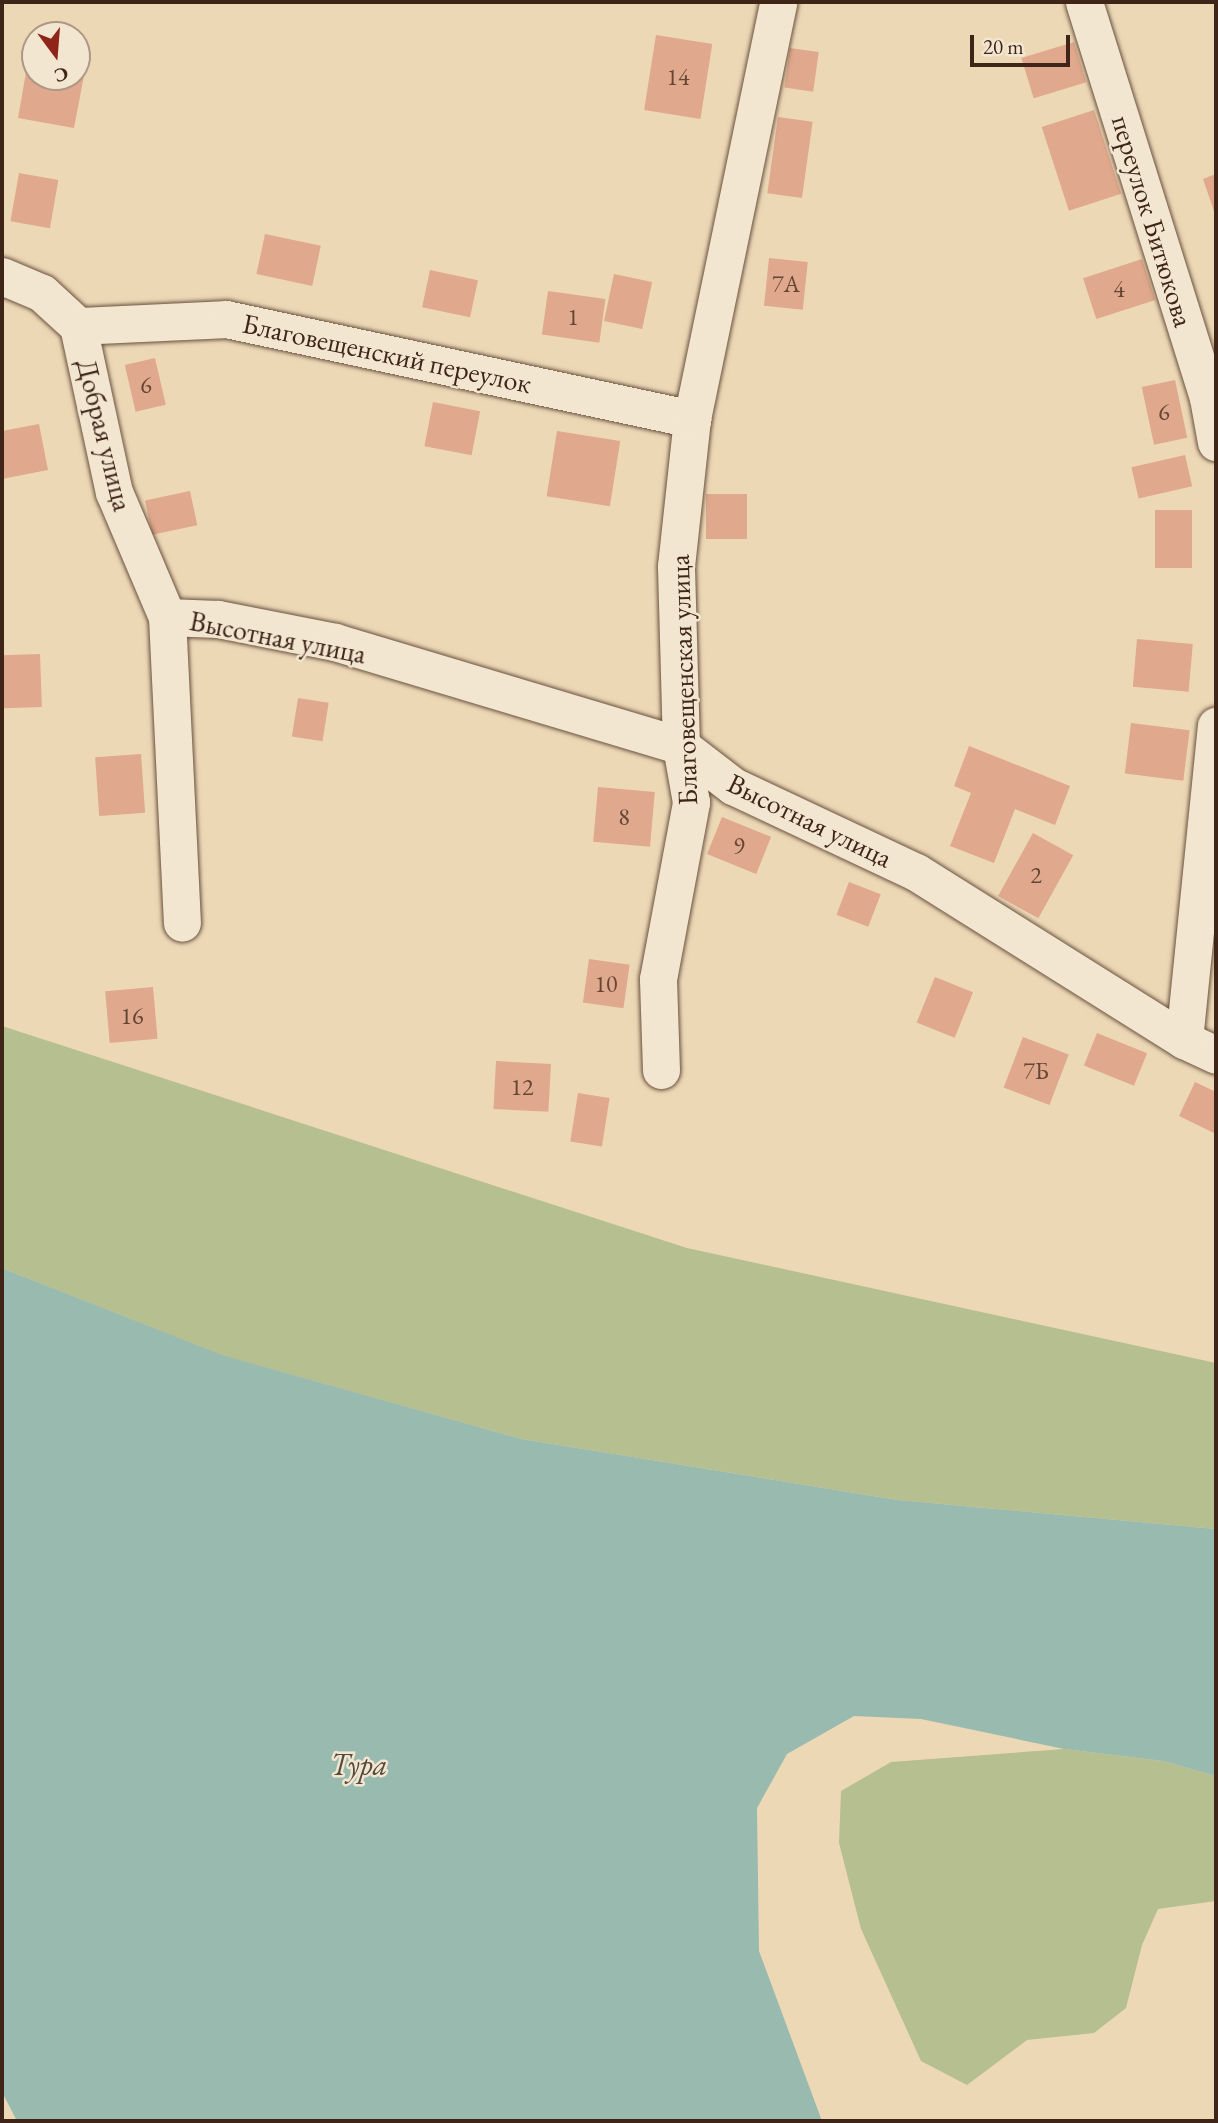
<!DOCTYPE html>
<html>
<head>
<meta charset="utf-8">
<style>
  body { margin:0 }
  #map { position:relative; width:1218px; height:2123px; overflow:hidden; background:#edd8b6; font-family:"EB Garamond",serif }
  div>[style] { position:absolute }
  .green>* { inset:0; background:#b5bf90 }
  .water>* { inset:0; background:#99baae }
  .building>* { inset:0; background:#e0a88c; transform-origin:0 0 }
  .roads { filter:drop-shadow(0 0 2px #6a5240) drop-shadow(0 0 2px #6a5240) }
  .street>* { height:37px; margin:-18.5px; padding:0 18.5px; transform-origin:18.5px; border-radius:18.5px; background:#f3e6d0 }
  span { translate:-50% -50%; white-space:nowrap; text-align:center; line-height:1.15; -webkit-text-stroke:5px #f3e6d0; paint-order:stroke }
  .number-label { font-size:24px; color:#664635 }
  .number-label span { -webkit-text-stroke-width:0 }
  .street-label { font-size:28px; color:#3e2518 }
  .water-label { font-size:30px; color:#554a3e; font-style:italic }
  .frame { position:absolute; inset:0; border:4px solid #3e2518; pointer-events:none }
  .north { position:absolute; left:21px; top:21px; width:70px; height:70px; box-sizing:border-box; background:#f3e6d0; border:2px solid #ab9986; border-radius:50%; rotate:164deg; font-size:19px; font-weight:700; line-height:28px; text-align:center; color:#3e2518 }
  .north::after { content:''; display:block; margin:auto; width:24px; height:32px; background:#8f2418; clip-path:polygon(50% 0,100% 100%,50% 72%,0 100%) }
  .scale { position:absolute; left:970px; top:35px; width:100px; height:32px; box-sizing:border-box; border:4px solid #3e2518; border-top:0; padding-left:9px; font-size:21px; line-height:24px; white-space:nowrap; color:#3e2518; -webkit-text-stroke:5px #f3e6d0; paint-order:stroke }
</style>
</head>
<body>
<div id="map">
  <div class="green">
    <i style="clip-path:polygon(2px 1026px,687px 1248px,1216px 1363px,1216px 1529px,898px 1500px,522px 1439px,221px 1355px,2px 1268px)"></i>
    <i style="clip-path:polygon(1064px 1749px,1163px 1761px,1216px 1776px,1216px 1901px,1158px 1909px,1142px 1945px,1126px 2008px,1094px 2033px,1027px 2040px,967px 2085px,921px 2061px,861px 1929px,839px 1843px,841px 1791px,891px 1762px)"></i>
  </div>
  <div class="water">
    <i style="clip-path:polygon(2px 1268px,222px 1355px,522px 1439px,898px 1500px,1216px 1529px,1216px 1776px,1163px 1761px,1064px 1749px,921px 1719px,854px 1716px,787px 1754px,757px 1808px,759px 1951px,822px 2121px,17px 2121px,2px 2092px)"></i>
  </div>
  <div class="building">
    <i style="left:656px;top:35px;width:57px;height:76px;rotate:9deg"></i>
    <i style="left:1074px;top:42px;width:42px;height:55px;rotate:73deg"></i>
    <i style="left:790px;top:48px;width:29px;height:40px;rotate:8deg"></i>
    <i style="clip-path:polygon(29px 55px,35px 56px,35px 77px,77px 77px,77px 64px,86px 65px,74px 128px,18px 118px)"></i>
    <i style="left:1094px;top:110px;width:88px;height:55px;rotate:72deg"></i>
    <i style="left:778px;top:117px;width:35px;height:77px;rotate:8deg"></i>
    <i style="left:19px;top:173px;width:40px;height:49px;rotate:10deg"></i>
    <i style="clip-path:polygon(1216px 174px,1216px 217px,1203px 179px)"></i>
    <i style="left:265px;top:234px;width:57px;height:41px;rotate:12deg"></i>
    <i style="left:769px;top:258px;width:39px;height:48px;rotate:6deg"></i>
    <i style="left:1142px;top:259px;width:43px;height:62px;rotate:72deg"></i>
    <i style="left:430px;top:270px;width:49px;height:38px;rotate:12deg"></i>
    <i style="left:614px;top:274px;width:39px;height:48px;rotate:12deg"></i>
    <i style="left:548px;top:291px;width:58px;height:44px;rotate:8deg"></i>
    <i style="left:155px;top:358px;width:48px;height:31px;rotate:77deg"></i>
    <i style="left:1175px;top:380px;width:59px;height:34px;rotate:78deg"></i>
    <i style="left:433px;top:402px;width:48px;height:45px;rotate:11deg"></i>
    <i style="clip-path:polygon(39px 424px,48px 470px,2px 479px,2px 431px)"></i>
    <i style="left:557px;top:431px;width:64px;height:66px;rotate:9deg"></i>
    <i style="left:1185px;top:455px;width:32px;height:55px;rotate:77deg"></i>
    <i style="left:190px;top:491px;width:35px;height:46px;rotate:78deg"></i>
    <i style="left:706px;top:494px;width:41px;height:45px"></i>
    <i style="left:1155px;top:510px;width:37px;height:58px"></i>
    <i style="left:1137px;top:639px;width:56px;height:48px;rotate:5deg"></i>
    <i style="left:40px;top:654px;width:53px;height:38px;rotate:88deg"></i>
    <i style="left:298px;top:698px;width:31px;height:39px;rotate:9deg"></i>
    <i style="left:1131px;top:723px;width:59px;height:51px;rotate:7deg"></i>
    <i style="clip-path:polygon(969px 746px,1070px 786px,1055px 825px,1015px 809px,994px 863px,950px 846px,971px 793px,954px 786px)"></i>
    <i style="left:141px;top:754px;width:59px;height:46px;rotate:86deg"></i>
    <i style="left:598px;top:787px;width:57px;height:55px;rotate:5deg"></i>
    <i style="left:722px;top:817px;width:53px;height:40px;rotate:22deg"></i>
    <i style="left:1033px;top:833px;width:46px;height:72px;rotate:29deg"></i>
    <i style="left:849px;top:882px;width:34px;height:35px;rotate:21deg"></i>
    <i style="left:589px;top:959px;width:41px;height:44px;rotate:8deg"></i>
    <i style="left:935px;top:977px;width:41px;height:49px;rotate:22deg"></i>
    <i style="left:153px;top:987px;width:52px;height:48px;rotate:85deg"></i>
    <i style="left:1097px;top:1033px;width:54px;height:35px;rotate:22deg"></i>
    <i style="left:1023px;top:1037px;width:49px;height:54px;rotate:21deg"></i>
    <i style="left:496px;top:1061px;width:55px;height:48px;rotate:3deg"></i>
    <i style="clip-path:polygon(1195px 1082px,1216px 1092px,1216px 1134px,1179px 1116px)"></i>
    <i style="left:578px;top:1093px;width:32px;height:49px;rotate:9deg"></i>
  </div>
  <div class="roads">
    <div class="street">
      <i style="left:1084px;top:2px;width:415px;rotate:72.6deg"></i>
      <i style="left:1208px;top:398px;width:45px;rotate:79.7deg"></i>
      <i style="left:2px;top:276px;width:43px;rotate:23deg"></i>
      <i style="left:42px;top:293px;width:49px;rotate:42.5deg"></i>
      <i style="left:78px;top:326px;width:170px;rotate:77.8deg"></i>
      <i style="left:114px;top:492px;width:136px;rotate:67deg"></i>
      <i style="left:167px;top:617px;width:306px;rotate:87.2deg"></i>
      <i style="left:78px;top:326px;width:148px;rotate:-2.7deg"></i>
      <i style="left:226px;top:319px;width:477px;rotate:12.1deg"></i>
      <i style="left:167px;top:617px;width:51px;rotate:2.2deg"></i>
      <i style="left:218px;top:619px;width:119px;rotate:11.1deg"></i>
      <i style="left:335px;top:642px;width:361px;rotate:16.7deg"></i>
      <i style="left:681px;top:746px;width:66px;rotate:37.6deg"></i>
      <i style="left:733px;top:786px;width:202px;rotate:25.2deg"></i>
      <i style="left:916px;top:872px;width:316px;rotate:32.1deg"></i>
      <i style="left:1184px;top:1040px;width:35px;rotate:25deg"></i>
      <i style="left:1184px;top:1040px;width:316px;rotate:-84.2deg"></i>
      <i style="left:661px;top:1070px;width:91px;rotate:-91.9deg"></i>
      <i style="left:658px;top:979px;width:180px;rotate:-79.4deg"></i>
      <i style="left:691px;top:802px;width:57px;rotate:-100.1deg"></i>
      <i style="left:681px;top:746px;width:180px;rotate:-91.6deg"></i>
      <i style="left:676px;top:566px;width:148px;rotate:-83.8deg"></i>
      <i style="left:692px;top:419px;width:426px;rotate:-78.3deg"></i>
    </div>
  </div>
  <div class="number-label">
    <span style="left:678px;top:77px">14</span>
    <span style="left:786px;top:284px">7А</span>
    <span style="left:1119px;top:289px">4</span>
    <span style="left:573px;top:317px">1</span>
    <span style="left:146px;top:385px">6</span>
    <span style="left:1164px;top:412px">6</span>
    <span style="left:624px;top:817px">8</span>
    <span style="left:739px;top:846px">9</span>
    <span style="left:1036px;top:875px">2</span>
    <span style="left:606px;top:984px">10</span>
    <span style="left:132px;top:1016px">16</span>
    <span style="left:1036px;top:1071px">7Б</span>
    <span style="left:522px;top:1087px">12</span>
  </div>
  <div class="street-label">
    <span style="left:1153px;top:221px;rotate:73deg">переулок Битюкова</span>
    <span style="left:387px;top:353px;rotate:12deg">Благовещенский переулок</span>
    <span style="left:105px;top:435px;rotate:76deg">Добрая улица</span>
    <span style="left:278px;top:637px;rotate:11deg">Высотная улица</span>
    <span style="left:683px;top:680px;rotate:-92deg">Благовещенская улица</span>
    <span style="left:810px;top:820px;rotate:26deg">Высотная улица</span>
  </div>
  <div class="water-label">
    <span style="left:359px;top:1765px">Тура</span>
  </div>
  <div class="frame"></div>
  <div class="north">С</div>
  <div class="scale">20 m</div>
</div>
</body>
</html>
